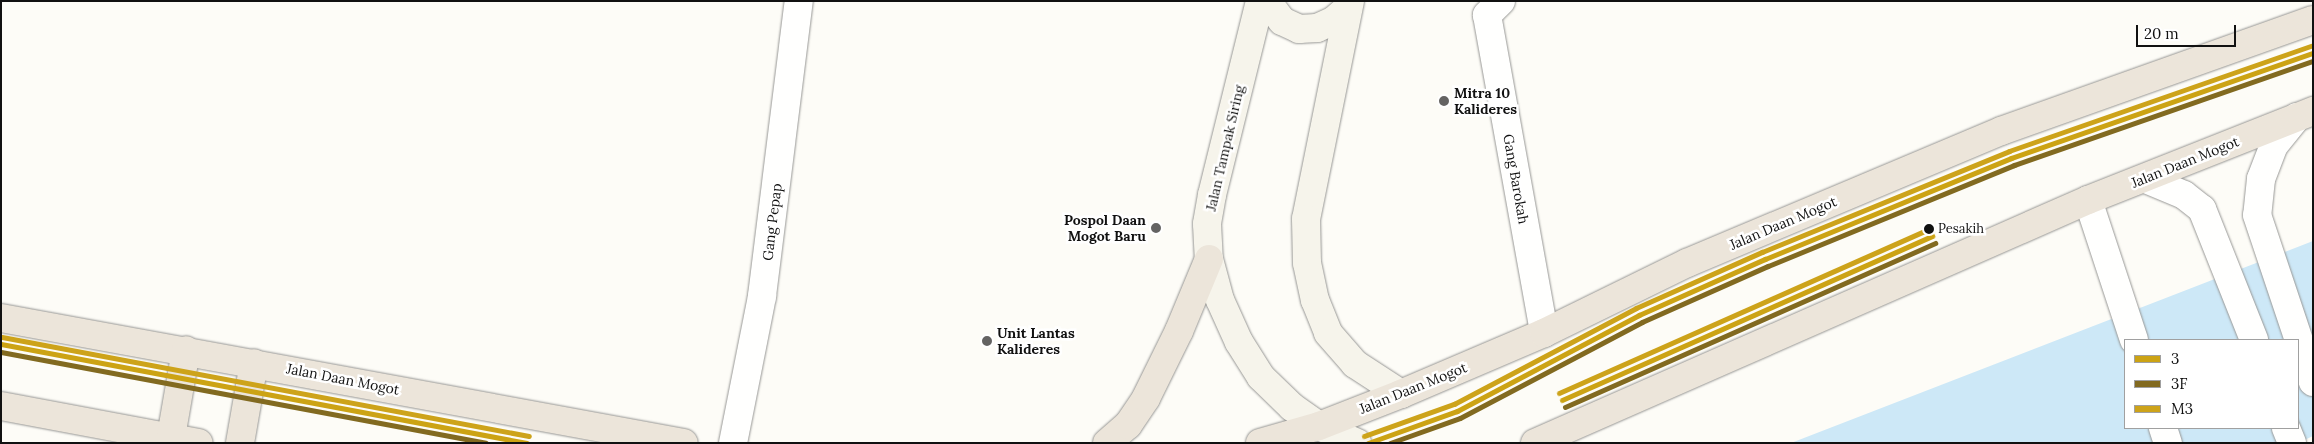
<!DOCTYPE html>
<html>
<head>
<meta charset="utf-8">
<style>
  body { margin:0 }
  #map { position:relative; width:2314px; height:444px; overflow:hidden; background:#fdfcf7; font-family:Lora,serif }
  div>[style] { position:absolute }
  .water>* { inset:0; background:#cde8f7 }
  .roads { filter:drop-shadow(0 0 1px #979795) drop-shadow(0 0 1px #979795) }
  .minor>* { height:28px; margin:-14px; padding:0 14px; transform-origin:14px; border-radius:14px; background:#fffffe }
  .secondary>* { height:28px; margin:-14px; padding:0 14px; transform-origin:14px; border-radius:14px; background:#f6f4eb }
  .trunk>* { height:28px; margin:-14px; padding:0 14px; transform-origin:14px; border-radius:14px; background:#ece5da }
  .bus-1>* { height:5px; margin:-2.5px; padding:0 2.5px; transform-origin:2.5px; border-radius:2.5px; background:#cca314 }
  .bus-2>* { height:5px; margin:-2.5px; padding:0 2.5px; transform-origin:2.5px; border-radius:2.5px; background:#826a20 }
  .bus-3>* { height:5px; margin:-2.5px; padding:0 2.5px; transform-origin:2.5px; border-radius:2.5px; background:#cda31a }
  .dots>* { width:14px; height:14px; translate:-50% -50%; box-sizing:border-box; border:2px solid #fff; border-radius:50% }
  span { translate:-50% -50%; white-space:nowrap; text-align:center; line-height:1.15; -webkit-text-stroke:5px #fff; paint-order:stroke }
  .bus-label { font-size:13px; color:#111 }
  .left { translate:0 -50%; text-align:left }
  .poi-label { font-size:14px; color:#111; font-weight:700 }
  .right { translate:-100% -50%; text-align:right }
  .street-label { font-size:14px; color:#111 }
  .frame { position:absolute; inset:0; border:2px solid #111; pointer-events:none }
  .legend { position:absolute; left:2124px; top:339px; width:175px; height:90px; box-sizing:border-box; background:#fff; border:1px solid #a0a0a0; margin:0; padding:6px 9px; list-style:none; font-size:15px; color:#111 }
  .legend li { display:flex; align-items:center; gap:10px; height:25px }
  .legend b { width:25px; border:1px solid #a0a0a0 }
  .scale { position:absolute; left:2136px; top:25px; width:100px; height:22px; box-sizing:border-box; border:2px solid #111; border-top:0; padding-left:6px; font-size:15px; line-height:18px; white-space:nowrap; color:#111; -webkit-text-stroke:4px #fff; paint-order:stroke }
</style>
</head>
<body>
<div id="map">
  <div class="water">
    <i style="clip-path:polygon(evenodd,2313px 241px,2313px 436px,2298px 443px,1791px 443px,2313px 241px,2125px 340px,2298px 340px,2298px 428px,2125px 428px,2125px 340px)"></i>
  </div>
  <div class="roads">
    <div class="minor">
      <i style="left:1501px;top:1px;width:20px;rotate:135deg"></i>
      <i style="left:1487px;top:15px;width:323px;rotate:79.8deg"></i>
      <i style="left:2297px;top:117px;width:36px;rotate:129deg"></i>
      <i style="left:2274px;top:145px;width:36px;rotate:111deg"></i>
      <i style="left:2261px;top:179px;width:36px;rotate:96deg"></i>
      <i style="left:2257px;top:215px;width:176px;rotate:71.5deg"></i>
      <i style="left:2146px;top:179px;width:41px;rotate:22.8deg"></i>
      <i style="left:2184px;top:195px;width:23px;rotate:38deg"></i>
      <i style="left:2202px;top:209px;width:141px;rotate:68.3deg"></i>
      <i style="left:2088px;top:200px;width:147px;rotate:71.8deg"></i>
      <i style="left:2163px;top:428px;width:16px;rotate:72deg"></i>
      <i style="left:2286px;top:428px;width:16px;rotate:68deg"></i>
      <i style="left:733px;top:443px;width:150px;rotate:-78.8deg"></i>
      <i style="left:762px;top:296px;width:297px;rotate:-82.9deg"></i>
    </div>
    <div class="secondary">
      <i style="left:1260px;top:1px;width:200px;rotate:103.9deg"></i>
      <i style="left:1212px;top:195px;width:29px;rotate:100deg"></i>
      <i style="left:1207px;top:224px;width:35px;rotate:87deg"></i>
      <i style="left:1209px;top:259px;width:42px;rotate:75deg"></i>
      <i style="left:1220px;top:300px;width:46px;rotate:65.7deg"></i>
      <i style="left:1239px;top:342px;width:41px;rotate:57.8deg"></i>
      <i style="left:1261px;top:377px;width:43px;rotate:44.1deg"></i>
      <i style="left:1292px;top:407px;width:33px;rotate:35deg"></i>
      <i style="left:1319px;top:426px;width:42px;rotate:24.1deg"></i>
      <i style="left:1267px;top:1px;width:25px;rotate:53deg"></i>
      <i style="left:1282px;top:21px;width:19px;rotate:25deg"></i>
      <i style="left:1299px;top:29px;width:18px;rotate:-3deg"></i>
      <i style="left:1317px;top:28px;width:17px;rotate:-24deg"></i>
      <i style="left:1333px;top:21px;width:20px;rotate:-41deg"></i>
      <i style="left:1350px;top:1px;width:222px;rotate:101.4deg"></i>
      <i style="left:1306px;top:219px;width:44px;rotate:88.7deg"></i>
      <i style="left:1307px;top:263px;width:38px;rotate:78deg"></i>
      <i style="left:1315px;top:300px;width:35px;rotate:68deg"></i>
      <i style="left:1328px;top:333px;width:41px;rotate:48.9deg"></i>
      <i style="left:1355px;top:364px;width:55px;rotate:33.1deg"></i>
    </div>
    <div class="trunk">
      <i style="left:1px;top:318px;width:694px;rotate:10.37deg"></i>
      <i style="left:1px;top:406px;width:201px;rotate:10.6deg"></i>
      <i style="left:171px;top:437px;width:88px;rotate:-80.2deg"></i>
      <i style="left:240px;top:443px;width:81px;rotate:-80.1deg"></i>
      <i style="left:1107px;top:443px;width:28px;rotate:-41deg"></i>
      <i style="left:1128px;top:425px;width:32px;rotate:-56deg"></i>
      <i style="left:1146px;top:398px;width:75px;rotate:-63.8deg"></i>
      <i style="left:1179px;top:331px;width:78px;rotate:-67.4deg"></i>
      <i style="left:1260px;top:443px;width:61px;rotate:-16.1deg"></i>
      <i style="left:1319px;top:426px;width:88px;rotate:-21.3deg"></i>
      <i style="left:1401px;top:394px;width:155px;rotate:-23.1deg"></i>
      <i style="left:1544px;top:333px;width:159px;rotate:-26.1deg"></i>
      <i style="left:1687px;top:263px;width:341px;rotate:-22.8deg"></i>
      <i style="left:2001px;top:131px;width:331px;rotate:-19.6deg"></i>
      <i style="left:1535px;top:443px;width:604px;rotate:-23.72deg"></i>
      <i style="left:2088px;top:200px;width:242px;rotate:-21.6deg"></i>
    </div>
  </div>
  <div class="bus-1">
    <i style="left:1px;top:344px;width:535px;rotate:10.66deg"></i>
    <i style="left:1562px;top:400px;width:405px;rotate:-23.9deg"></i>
    <i style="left:1368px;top:443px;width:95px;rotate:-19.8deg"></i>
    <i style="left:1457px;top:411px;width:206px;rotate:-27.8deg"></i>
    <i style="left:1639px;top:315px;width:138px;rotate:-24deg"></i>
    <i style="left:1765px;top:259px;width:266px;rotate:-22.3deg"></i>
    <i style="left:2011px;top:158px;width:320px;rotate:-19.2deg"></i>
  </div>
  <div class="bus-2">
    <i style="left:1px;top:352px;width:493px;rotate:10.6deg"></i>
    <i style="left:1565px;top:407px;width:405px;rotate:-23.9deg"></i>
    <i style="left:1390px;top:443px;width:74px;rotate:-19.7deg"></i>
    <i style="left:1460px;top:418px;width:206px;rotate:-27.8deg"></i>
    <i style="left:1642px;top:322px;width:138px;rotate:-24deg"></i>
    <i style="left:1768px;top:266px;width:266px;rotate:-22.3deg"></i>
    <i style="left:2014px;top:165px;width:317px;rotate:-19.2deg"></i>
  </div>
  <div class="bus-3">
    <i style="left:2px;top:337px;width:536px;rotate:10.64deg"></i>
    <i style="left:1559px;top:393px;width:405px;rotate:-23.9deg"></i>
    <i style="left:1364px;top:436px;width:96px;rotate:-19.6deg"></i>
    <i style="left:1454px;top:404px;width:206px;rotate:-27.8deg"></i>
    <i style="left:1636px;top:308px;width:138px;rotate:-24deg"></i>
    <i style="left:1762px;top:252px;width:267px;rotate:-22.2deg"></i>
    <i style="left:2009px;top:151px;width:320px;rotate:-19.2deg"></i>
  </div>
  <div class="dots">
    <i style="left:1444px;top:101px;background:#646362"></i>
    <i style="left:1156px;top:228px;background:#646362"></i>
    <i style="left:1929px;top:229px;background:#111"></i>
    <i style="left:987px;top:341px;background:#646362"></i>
  </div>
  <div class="bus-label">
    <span class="left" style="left:1938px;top:229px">Pesakih</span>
  </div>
  <div class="poi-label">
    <span class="left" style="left:1454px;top:101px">Mitra 10<br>Kalideres</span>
    <span class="right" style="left:1146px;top:228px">Pospol Daan<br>Mogot Baru</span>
    <span class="left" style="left:997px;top:341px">Unit Lantas<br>Kalideres</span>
  </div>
  <div class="street-label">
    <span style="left:1225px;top:148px;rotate:-77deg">Jalan Tampak Siring</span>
    <span style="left:2185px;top:162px;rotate:-22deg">Jalan Daan Mogot</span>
    <span style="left:1516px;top:179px;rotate:80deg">Gang Barokah</span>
    <span style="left:772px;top:222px;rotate:-83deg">Gang Pepap</span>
    <span style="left:1783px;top:223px;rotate:-23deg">Jalan Daan Mogot</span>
    <span style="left:343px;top:379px;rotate:11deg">Jalan Daan Mogot</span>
    <span style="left:1413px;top:388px;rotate:-22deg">Jalan Daan Mogot</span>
  </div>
  <div class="frame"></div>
  <ul class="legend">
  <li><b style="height:6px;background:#cca314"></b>3</li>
  <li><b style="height:6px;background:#826a20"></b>3F</li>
  <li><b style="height:6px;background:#cda31a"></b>M3</li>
  </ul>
  <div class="scale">20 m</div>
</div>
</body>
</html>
